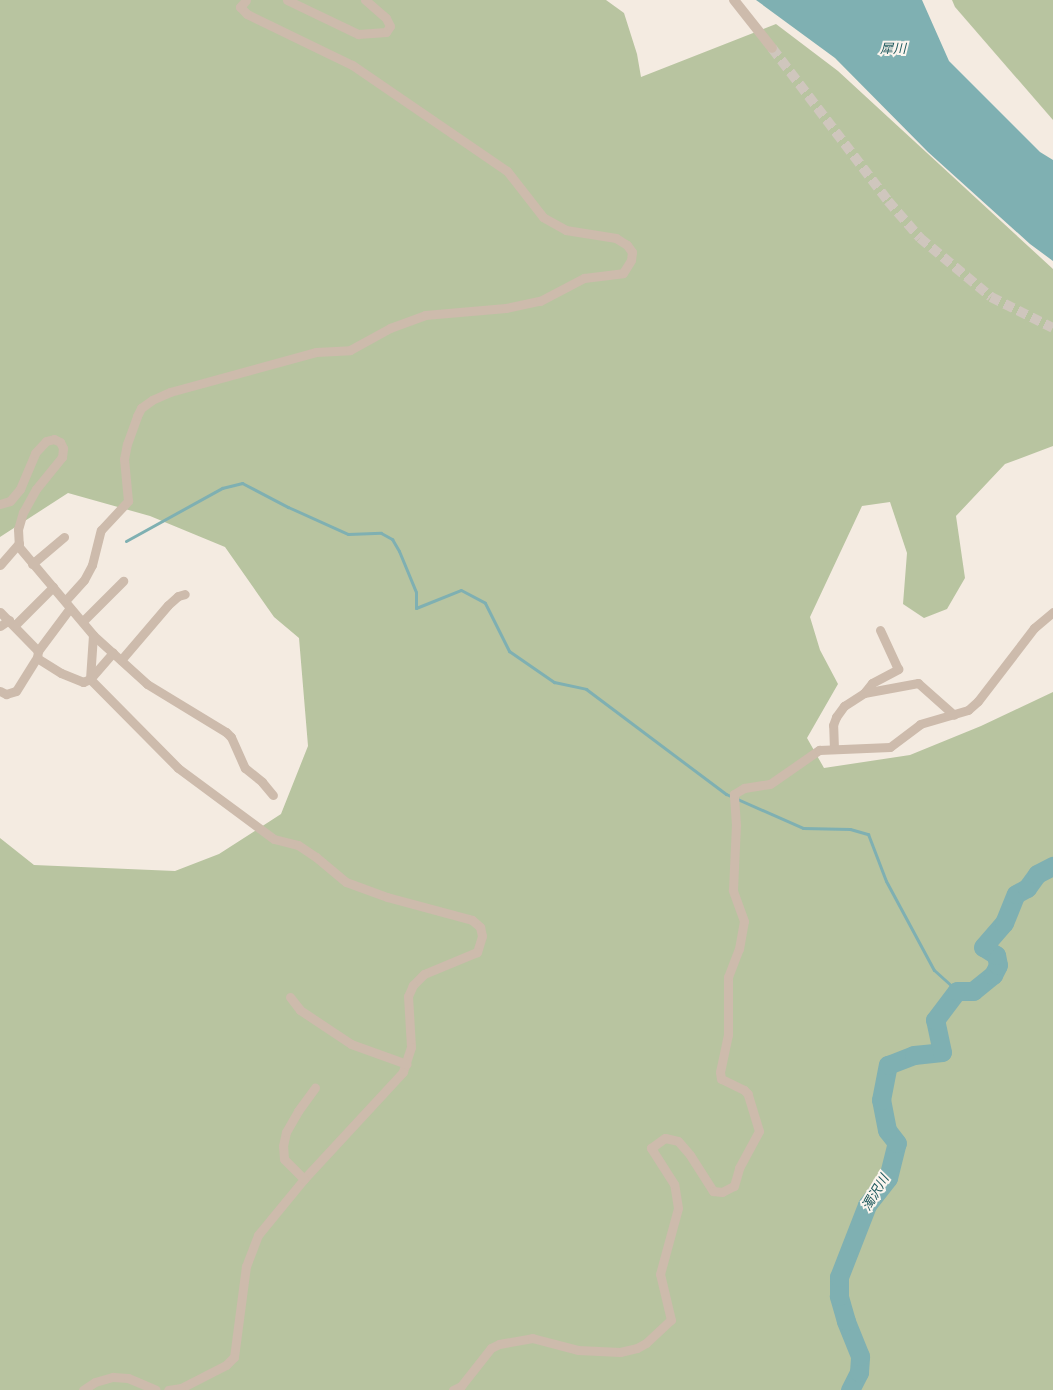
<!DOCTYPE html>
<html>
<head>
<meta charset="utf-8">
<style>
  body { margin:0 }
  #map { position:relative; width:1053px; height:1390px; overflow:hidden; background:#f4ebe1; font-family:Figtree,"Noto Sans JP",sans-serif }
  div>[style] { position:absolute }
  .green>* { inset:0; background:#b8c4a0 }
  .water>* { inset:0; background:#7fb0b2 }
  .stream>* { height:3px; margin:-1.5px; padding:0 1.5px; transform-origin:1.5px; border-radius:1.5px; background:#7fb0b2 }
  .river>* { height:19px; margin:-9.5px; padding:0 9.5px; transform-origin:9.5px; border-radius:9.5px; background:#7fb0b2 }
  .tertiary-tunnel>* { height:10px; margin-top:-5px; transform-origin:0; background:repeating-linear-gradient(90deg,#cfc6bd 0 10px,transparent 0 15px) }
  .minor>* { height:9px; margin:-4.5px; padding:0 4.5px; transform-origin:4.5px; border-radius:4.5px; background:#cdbbac }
  .tertiary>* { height:10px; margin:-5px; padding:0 5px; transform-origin:5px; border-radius:5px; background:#cdbbac }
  span { translate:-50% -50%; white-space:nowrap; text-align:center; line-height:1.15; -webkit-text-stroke:4px #fbf5ee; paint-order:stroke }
  .water-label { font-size:13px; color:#1f5a5e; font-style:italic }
</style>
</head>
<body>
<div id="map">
  <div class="green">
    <i style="clip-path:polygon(0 0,606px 0,624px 13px,637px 54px,641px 77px,776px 24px,838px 71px,1053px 269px,1053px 446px,1005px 464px,956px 516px,965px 578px,947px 609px,924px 618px,903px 604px,907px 553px,890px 502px,862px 506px,810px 617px,820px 650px,838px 684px,807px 738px,824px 768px,910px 755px,981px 726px,1053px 692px,1053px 1390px,0 1390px,0 838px,34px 865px,175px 871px,219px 854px,281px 814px,308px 746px,299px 638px,274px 617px,225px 547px,150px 516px,68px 493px,0 537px)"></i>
    <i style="clip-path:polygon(952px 0,1053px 0,1053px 120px,955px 7px)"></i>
  </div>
  <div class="water">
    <i style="clip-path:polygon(756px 0,922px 0,949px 61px,1040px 152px,1053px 160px,1053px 261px,1030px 244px,928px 152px,835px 58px)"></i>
  </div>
  <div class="stream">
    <i style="left:126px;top:541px;width:110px;rotate:-28.9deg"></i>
    <i style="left:222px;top:488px;width:21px;rotate:-14deg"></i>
    <i style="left:242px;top:483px;width:52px;rotate:27.6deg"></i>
    <i style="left:288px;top:507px;width:66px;rotate:24.2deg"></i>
    <i style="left:348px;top:534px;width:33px;rotate:-2deg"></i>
    <i style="left:381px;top:533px;width:13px;rotate:29deg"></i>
    <i style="left:392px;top:539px;width:14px;rotate:60deg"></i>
    <i style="left:399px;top:551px;width:44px;rotate:67.5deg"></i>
    <i style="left:416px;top:592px;width:16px;rotate:90deg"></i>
    <i style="left:416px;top:608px;width:48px;rotate:-21.8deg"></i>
    <i style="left:461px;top:590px;width:27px;rotate:28deg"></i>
    <i style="left:485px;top:603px;width:54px;rotate:63.4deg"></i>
    <i style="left:509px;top:651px;width:55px;rotate:34.6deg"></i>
    <i style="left:554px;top:682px;width:33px;rotate:12deg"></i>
    <i style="left:586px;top:689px;width:175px;rotate:36.9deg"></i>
    <i style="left:726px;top:794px;width:84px;rotate:23.8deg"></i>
    <i style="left:803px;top:828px;width:47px;rotate:1.2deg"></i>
    <i style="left:850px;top:829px;width:19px;rotate:16deg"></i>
    <i style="left:868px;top:834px;width:50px;rotate:69deg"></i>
    <i style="left:886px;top:881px;width:101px;rotate:61.7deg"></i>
    <i style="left:934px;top:970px;width:31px;rotate:42deg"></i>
  </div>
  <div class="river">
    <i style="left:850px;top:1390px;width:20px;rotate:-63deg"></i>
    <i style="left:859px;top:1372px;width:16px;rotate:-86deg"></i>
    <i style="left:860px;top:1356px;width:38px;rotate:-112deg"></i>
    <i style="left:846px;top:1321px;width:26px;rotate:-106deg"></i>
    <i style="left:839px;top:1296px;width:19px;rotate:-90deg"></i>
    <i style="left:839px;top:1277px;width:77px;rotate:-68.7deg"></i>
    <i style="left:867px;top:1205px;width:34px;rotate:-52deg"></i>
    <i style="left:888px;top:1178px;width:36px;rotate:-76deg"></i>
    <i style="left:897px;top:1143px;width:16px;rotate:-128deg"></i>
    <i style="left:887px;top:1130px;width:31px;rotate:-101deg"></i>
    <i style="left:881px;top:1100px;width:36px;rotate:-79deg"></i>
    <i style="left:888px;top:1065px;width:28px;rotate:-21deg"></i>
    <i style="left:914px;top:1055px;width:28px;rotate:-6deg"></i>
    <i style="left:942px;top:1052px;width:33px;rotate:-102deg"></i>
    <i style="left:935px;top:1020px;width:36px;rotate:-53deg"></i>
    <i style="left:957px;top:991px;width:16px"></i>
    <i style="left:973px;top:991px;width:26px;rotate:-39deg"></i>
    <i style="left:993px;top:975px;width:11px;rotate:-63deg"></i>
    <i style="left:998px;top:965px;width:10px;rotate:-101deg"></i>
    <i style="left:996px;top:955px;width:15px;rotate:-148deg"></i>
    <i style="left:983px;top:947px;width:32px;rotate:-49deg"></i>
    <i style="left:1004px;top:923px;width:31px;rotate:-68deg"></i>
    <i style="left:1016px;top:894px;width:13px;rotate:-29deg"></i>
    <i style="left:1027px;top:888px;width:17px;rotate:-54deg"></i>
    <i style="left:1037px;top:874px;width:18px;rotate:-27deg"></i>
  </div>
  <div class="tertiary-tunnel">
    <i style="left:772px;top:48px;width:192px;rotate:52.8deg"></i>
    <i style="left:888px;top:201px;width:49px;rotate:49.1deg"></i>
    <i style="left:920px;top:238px;width:92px;rotate:39.7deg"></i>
    <i style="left:991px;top:297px;width:69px;rotate:26.6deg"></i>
  </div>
  <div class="minor">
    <i style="left:287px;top:0;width:79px;rotate:25.6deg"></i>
    <i style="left:358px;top:34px;width:28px;rotate:-4deg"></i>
    <i style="left:386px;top:32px;width:7px;rotate:-56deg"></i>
    <i style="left:390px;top:26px;width:9px;rotate:-117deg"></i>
    <i style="left:386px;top:18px;width:28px;rotate:-139deg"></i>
    <i style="left:0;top:504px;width:10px;rotate:-17deg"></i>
    <i style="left:10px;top:501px;width:16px;rotate:-50deg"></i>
    <i style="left:20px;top:489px;width:39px;rotate:-67deg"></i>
    <i style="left:35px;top:453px;width:16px;rotate:-47deg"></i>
    <i style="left:46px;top:441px;width:8px;rotate:-14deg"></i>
    <i style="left:54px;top:439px;width:7px;rotate:27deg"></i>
    <i style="left:60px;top:442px;width:7px;rotate:63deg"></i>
    <i style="left:63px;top:448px;width:9px;rotate:96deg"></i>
    <i style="left:62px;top:457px;width:41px;rotate:129.1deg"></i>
    <i style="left:36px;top:489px;width:26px;rotate:119deg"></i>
    <i style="left:23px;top:512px;width:18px;rotate:106deg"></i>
    <i style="left:18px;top:529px;width:18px;rotate:87deg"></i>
    <i style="left:19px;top:547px;width:115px;rotate:49.9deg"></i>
    <i style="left:93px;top:635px;width:44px;rotate:93.9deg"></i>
    <i style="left:90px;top:679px;width:125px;rotate:45.3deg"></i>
    <i style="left:178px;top:768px;width:119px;rotate:36.5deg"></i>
    <i style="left:274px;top:839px;width:25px;rotate:14deg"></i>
    <i style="left:298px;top:845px;width:22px;rotate:34deg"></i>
    <i style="left:316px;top:857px;width:39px;rotate:40deg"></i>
    <i style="left:346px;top:882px;width:44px;rotate:20.1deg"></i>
    <i style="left:387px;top:897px;width:88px;rotate:15.1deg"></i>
    <i style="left:472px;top:920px;width:11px;rotate:41deg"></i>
    <i style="left:480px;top:927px;width:9px;rotate:77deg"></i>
    <i style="left:482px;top:936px;width:17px;rotate:107deg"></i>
    <i style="left:477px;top:952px;width:57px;rotate:157.5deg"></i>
    <i style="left:424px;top:974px;width:16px;rotate:135deg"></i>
    <i style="left:413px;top:985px;width:12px;rotate:114deg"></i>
    <i style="left:408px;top:996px;width:51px;rotate:86.6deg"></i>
    <i style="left:411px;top:1047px;width:26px;rotate:108deg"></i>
    <i style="left:403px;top:1072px;width:146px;rotate:132.8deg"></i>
    <i style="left:304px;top:1179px;width:72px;rotate:129.4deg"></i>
    <i style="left:258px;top:1235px;width:33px;rotate:111deg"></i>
    <i style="left:246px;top:1266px;width:92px;rotate:97.5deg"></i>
    <i style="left:234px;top:1357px;width:11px;rotate:135deg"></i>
    <i style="left:226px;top:1365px;width:51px;rotate:152.9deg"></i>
    <i style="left:181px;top:1388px;width:13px;rotate:171deg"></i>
    <i style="left:32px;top:564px;width:42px;rotate:-40.2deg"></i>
    <i style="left:0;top:565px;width:29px;rotate:-49deg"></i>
    <i style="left:65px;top:601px;width:28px;rotate:-48deg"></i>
    <i style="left:84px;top:580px;width:17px;rotate:-62deg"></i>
    <i style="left:92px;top:565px;width:36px;rotate:-76deg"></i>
    <i style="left:101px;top:530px;width:40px;rotate:-47deg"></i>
    <i style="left:128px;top:501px;width:42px;rotate:-95.4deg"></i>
    <i style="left:124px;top:459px;width:15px;rotate:-79deg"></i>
    <i style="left:127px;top:444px;width:30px;rotate:-70deg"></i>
    <i style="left:137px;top:416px;width:9px;rotate:-63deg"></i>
    <i style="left:141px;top:408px;width:14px;rotate:-36deg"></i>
    <i style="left:152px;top:400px;width:20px;rotate:-24deg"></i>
    <i style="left:170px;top:392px;width:151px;rotate:-15.3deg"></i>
    <i style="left:316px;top:352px;width:34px;rotate:-3deg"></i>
    <i style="left:350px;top:350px;width:46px;rotate:-28.8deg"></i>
    <i style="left:390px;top:328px;width:37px;rotate:-20deg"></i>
    <i style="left:425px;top:315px;width:81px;rotate:-4.9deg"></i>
    <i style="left:506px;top:308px;width:35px;rotate:-12deg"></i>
    <i style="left:540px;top:301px;width:50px;rotate:-27.6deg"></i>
    <i style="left:584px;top:278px;width:39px;rotate:-7deg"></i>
    <i style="left:623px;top:273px;width:15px;rotate:-58deg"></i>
    <i style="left:631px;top:260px;width:8px;rotate:-83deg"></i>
    <i style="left:632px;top:252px;width:9px;rotate:-126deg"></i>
    <i style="left:627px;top:245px;width:13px;rotate:-148deg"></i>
    <i style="left:616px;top:238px;width:51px;rotate:-170.9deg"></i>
    <i style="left:566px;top:230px;width:26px;rotate:-151deg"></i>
    <i style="left:543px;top:217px;width:58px;rotate:-128deg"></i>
    <i style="left:507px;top:171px;width:188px;rotate:-145.6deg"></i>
    <i style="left:352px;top:65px;width:117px;rotate:-154.1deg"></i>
    <i style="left:247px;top:14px;width:10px;rotate:-135deg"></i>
    <i style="left:240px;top:7px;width:9px;rotate:-49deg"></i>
    <i style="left:70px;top:608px;width:54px;rotate:126.7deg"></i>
    <i style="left:38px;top:651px;width:7px;rotate:98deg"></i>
    <i style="left:37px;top:658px;width:28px;rotate:32deg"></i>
    <i style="left:61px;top:673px;width:24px;rotate:22deg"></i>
    <i style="left:83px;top:682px;width:8px;rotate:-23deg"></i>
    <i style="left:90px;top:679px;width:35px;rotate:-49deg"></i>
    <i style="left:0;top:612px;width:54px;rotate:45.7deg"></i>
    <i style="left:83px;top:621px;width:57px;rotate:-45deg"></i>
    <i style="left:15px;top:625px;width:54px;rotate:-45deg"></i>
    <i style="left:0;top:626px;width:11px;rotate:-34deg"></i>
    <i style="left:93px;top:635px;width:73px;rotate:42.2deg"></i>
    <i style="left:147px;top:684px;width:92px;rotate:31.3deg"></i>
    <i style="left:226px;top:732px;width:7px;rotate:45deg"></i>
    <i style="left:231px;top:737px;width:34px;rotate:66deg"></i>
    <i style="left:245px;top:768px;width:22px;rotate:39deg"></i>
    <i style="left:262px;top:782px;width:17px;rotate:50deg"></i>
    <i style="left:121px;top:660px;width:72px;rotate:-49.5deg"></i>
    <i style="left:168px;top:605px;width:13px;rotate:-42deg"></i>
    <i style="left:178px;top:596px;width:7px;rotate:-16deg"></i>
    <i style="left:0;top:691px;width:7px;rotate:27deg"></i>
    <i style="left:6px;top:694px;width:10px;rotate:-17deg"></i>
    <i style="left:16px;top:691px;width:39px;rotate:-58deg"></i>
    <i style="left:864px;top:693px;width:13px;rotate:-51deg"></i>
    <i style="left:872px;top:683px;width:30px;rotate:-28deg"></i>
    <i style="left:898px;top:669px;width:43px;rotate:-114.8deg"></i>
    <i style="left:834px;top:749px;width:24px;rotate:-92deg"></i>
    <i style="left:833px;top:725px;width:9px;rotate:-69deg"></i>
    <i style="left:836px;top:717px;width:14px;rotate:-54deg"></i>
    <i style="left:844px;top:706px;width:24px;rotate:-33deg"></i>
    <i style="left:864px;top:693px;width:55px;rotate:-10.5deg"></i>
    <i style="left:918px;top:683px;width:48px;rotate:41.6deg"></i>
    <i style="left:290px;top:997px;width:16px;rotate:52deg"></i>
    <i style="left:300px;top:1010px;width:61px;rotate:33.7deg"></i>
    <i style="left:351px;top:1044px;width:59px;rotate:19.7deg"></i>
    <i style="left:304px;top:1179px;width:28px;rotate:-135deg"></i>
    <i style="left:284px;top:1159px;width:13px;rotate:-94deg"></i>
    <i style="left:283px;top:1146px;width:14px;rotate:-78deg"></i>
    <i style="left:286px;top:1132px;width:24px;rotate:-60deg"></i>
    <i style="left:298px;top:1111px;width:29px;rotate:-54deg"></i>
    <i style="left:83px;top:1390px;width:14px;rotate:-34deg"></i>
    <i style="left:95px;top:1382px;width:19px;rotate:-16deg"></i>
    <i style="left:113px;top:1377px;width:15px;rotate:4deg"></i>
    <i style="left:128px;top:1378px;width:30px;rotate:23deg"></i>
    <i style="left:453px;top:1390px;width:9px;rotate:-27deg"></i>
    <i style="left:461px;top:1386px;width:48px;rotate:-51.7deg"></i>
    <i style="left:491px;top:1348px;width:9px;rotate:-27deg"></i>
    <i style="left:499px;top:1344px;width:34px;rotate:-10deg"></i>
    <i style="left:532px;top:1338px;width:48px;rotate:14.6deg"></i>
    <i style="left:578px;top:1350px;width:42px;rotate:2.7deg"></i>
    <i style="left:620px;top:1352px;width:17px;rotate:-13deg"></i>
    <i style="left:637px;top:1348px;width:10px;rotate:-29deg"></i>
    <i style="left:646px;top:1343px;width:34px;rotate:-43deg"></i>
    <i style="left:671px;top:1320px;width:47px;rotate:-103.4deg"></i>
    <i style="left:660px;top:1274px;width:68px;rotate:-74.7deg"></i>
    <i style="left:678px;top:1208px;width:24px;rotate:-99deg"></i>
    <i style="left:674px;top:1184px;width:43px;rotate:-122.6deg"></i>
    <i style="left:651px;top:1148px;width:17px;rotate:-36deg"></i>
    <i style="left:665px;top:1138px;width:13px;rotate:13deg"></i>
    <i style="left:678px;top:1141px;width:18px;rotate:49deg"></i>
    <i style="left:690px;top:1155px;width:43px;rotate:57.4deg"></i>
    <i style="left:713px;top:1191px;width:9px;rotate:6deg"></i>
    <i style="left:722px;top:1192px;width:13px;rotate:-27deg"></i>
    <i style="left:734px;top:1186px;width:19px;rotate:-74deg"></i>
    <i style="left:739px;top:1168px;width:42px;rotate:-61.6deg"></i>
    <i style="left:759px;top:1131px;width:39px;rotate:-107deg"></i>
    <i style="left:748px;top:1094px;width:6px;rotate:-135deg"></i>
    <i style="left:744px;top:1090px;width:25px;rotate:-154deg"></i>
    <i style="left:721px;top:1079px;width:7px;rotate:-98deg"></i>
    <i style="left:720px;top:1072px;width:38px;rotate:-78deg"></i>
    <i style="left:728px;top:1035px;width:58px;rotate:-90deg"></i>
    <i style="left:728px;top:977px;width:30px;rotate:-69deg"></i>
    <i style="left:739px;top:949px;width:28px;rotate:-80deg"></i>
    <i style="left:744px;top:921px;width:33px;rotate:-110deg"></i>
    <i style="left:733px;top:890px;width:65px;rotate:-87.4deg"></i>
    <i style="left:736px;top:825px;width:31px;rotate:-94deg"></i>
    <i style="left:734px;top:794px;width:12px;rotate:-31deg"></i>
    <i style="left:744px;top:788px;width:26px;rotate:-9deg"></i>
    <i style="left:770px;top:784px;width:60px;rotate:-34.8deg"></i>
    <i style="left:819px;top:750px;width:71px;rotate:-2.4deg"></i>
    <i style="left:890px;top:747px;width:38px;rotate:-37deg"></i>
    <i style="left:920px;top:724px;width:50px;rotate:-16.3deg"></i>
    <i style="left:968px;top:710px;width:13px;rotate:-42deg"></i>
    <i style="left:978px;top:701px;width:92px;rotate:-52.5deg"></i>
    <i style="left:1034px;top:628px;width:25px;rotate:-40deg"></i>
  </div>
  <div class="tertiary">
    <i style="left:734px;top:0;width:61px;rotate:51.6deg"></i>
  </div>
  <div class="water-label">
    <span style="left:893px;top:49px">犀川</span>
    <span style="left:876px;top:1193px;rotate:-59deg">濁沢川</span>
  </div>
</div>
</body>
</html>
